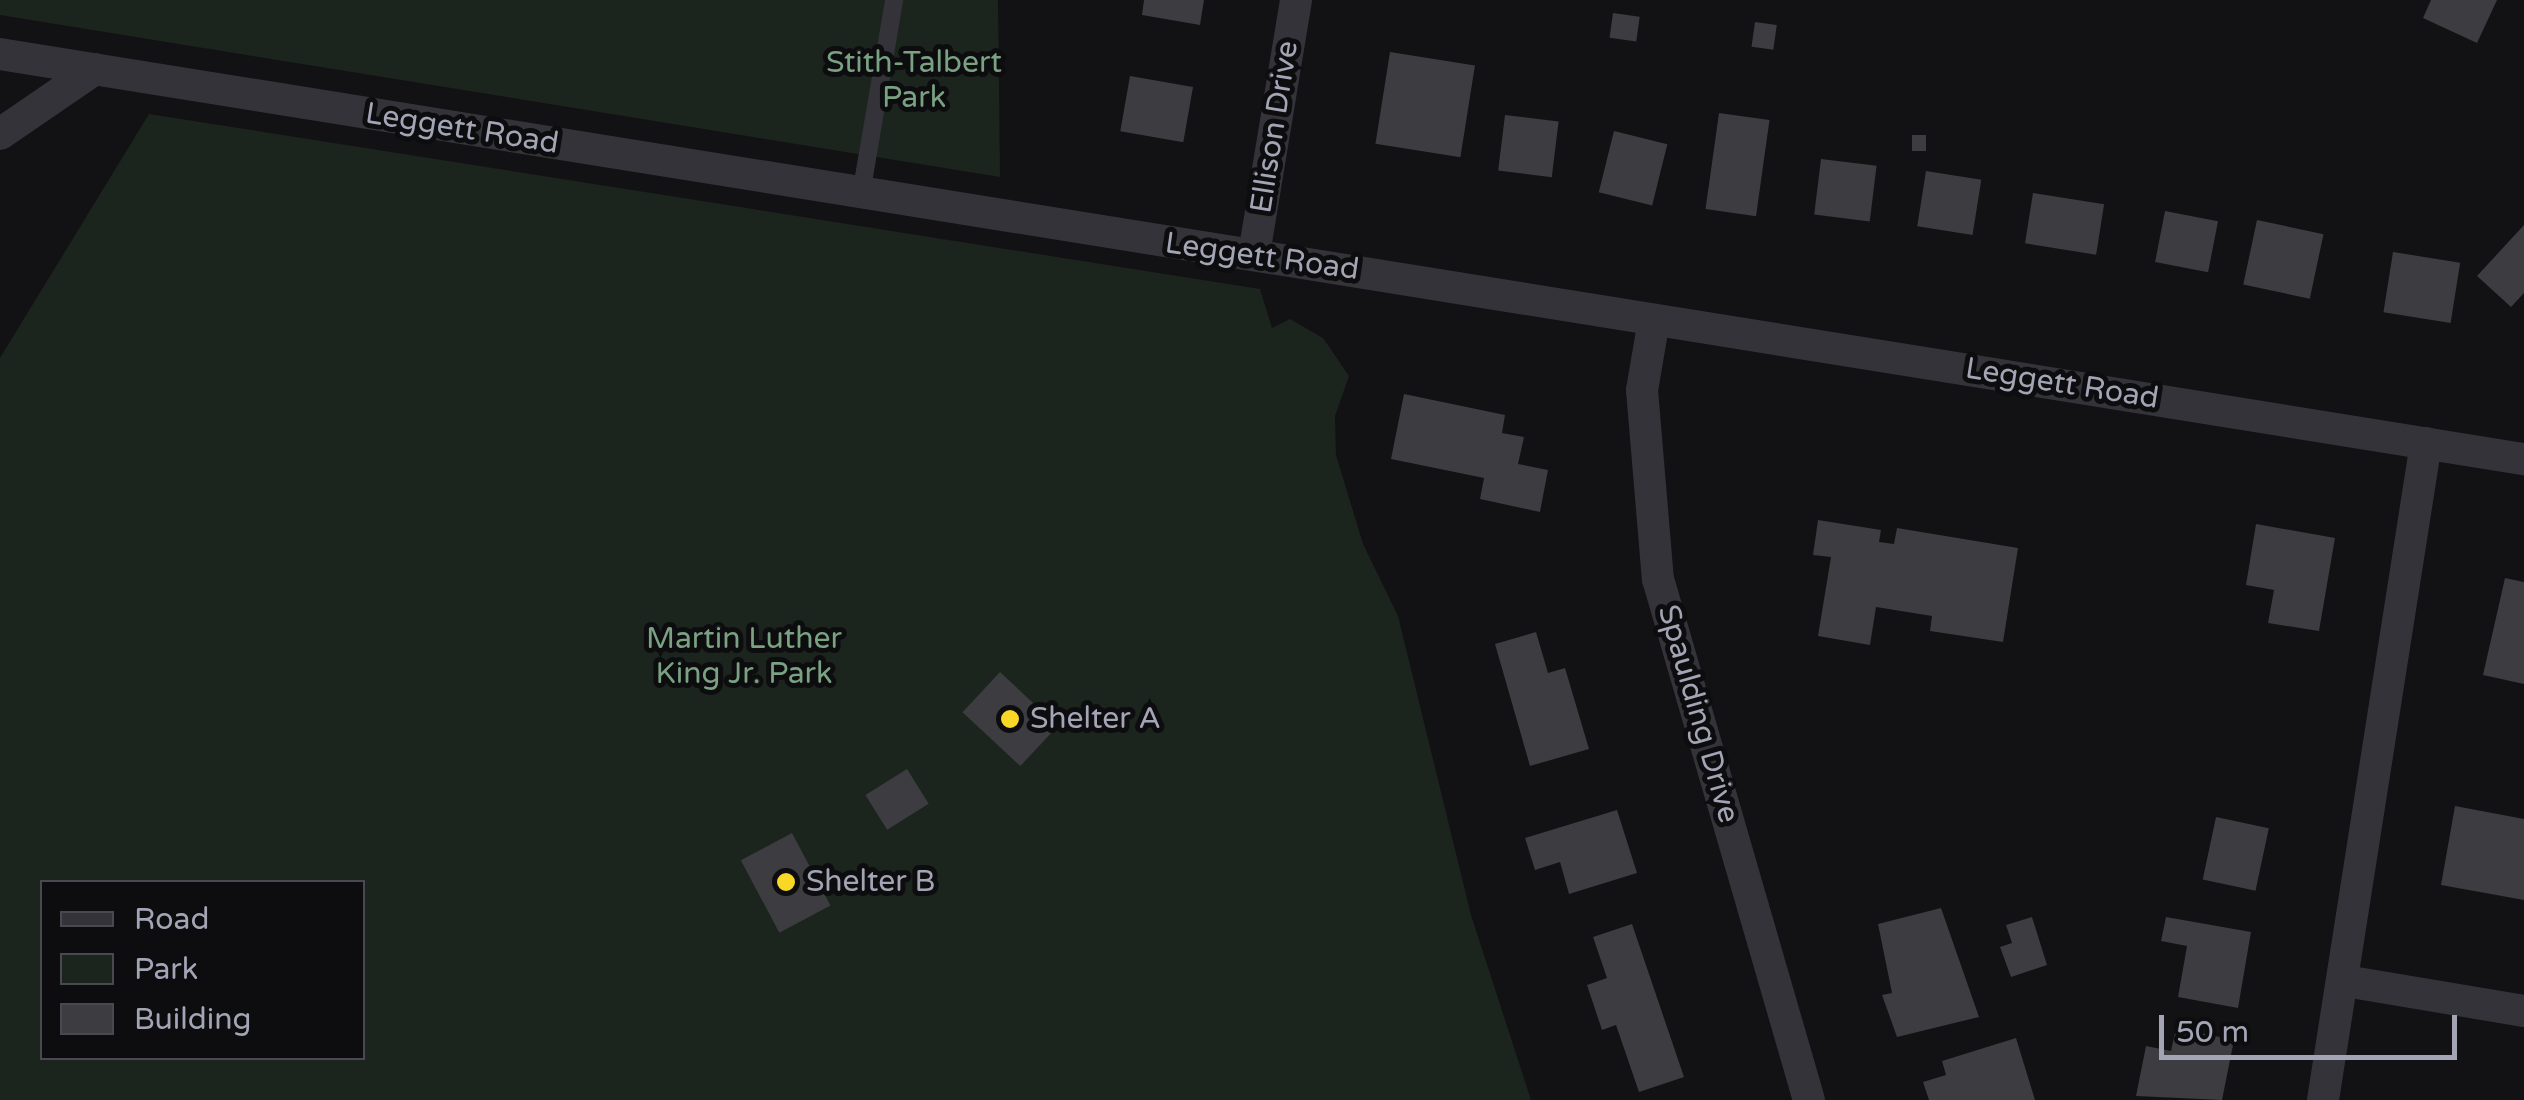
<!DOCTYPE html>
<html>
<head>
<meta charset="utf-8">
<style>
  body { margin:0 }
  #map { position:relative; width:2524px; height:1100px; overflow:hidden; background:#121214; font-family:"Varela Round",sans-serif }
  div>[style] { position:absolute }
  .green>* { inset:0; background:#1c241e }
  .building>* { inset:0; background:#3c3c41; transform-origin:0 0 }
  .service>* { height:18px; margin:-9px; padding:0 9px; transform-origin:9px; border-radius:9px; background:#333339 }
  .minor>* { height:32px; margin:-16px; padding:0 16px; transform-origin:16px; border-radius:16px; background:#333339 }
  .dots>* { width:28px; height:28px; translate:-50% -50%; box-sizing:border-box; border:5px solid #0d0d0f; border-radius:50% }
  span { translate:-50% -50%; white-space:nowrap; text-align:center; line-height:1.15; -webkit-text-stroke:10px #0d0d0f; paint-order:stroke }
  .park-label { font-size:30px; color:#79a182 }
  .street-label { font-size:30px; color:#a3a5b5 }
  .poi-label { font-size:30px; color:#a3a5b5 }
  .left { translate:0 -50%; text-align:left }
  .legend { position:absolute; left:40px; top:880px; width:325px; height:180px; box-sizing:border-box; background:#0d0d0f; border:2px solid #494a51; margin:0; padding:12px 18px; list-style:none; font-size:30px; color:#a3a5b5 }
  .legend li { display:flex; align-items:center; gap:20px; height:50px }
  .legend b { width:50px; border:2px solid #494a51 }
  .scale { position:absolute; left:2159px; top:1015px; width:298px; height:45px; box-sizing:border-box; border:5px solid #a3a5b5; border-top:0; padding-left:12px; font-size:30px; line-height:35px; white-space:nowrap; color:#a3a5b5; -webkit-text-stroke:8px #0d0d0f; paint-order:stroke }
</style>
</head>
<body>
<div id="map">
  <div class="green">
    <i style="clip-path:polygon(0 0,998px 0,1000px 177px,0 15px)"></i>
    <i style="clip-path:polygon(evenodd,149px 114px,1260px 289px,1272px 328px,1290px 319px,1323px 338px,1349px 376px,1335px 416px,1336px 455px,1363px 544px,1398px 616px,1471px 915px,1531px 1100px,0 1100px,0 358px,149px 114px,42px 882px,362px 882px,362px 1058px,42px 1058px,42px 882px)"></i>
  </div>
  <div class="building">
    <i style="clip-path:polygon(1144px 0,1204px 0,1200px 25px,1142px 15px)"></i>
    <i style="clip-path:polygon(2431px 0,2497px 0,2477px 43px,2423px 18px)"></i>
    <i style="left:1613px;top:13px;width:27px;height:25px;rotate:8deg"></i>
    <i style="left:1755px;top:22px;width:22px;height:25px;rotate:8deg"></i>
    <i style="left:1390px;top:52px;width:86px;height:93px;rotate:9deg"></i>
    <i style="left:1130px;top:76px;width:64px;height:56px;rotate:10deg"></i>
    <i style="left:1719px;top:113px;width:51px;height:97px;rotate:8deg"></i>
    <i style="left:1505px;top:115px;width:54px;height:56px;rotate:7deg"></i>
    <i style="left:1614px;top:131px;width:55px;height:63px;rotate:14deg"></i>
    <i style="left:1912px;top:135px;width:14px;height:16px"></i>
    <i style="left:1821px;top:159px;width:56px;height:56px;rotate:7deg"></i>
    <i style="left:1926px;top:171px;width:56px;height:56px;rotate:9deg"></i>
    <i style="left:2033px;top:193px;width:72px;height:51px;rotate:9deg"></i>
    <i style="left:2165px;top:211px;width:54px;height:52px;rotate:11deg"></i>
    <i style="left:2257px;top:220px;width:68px;height:66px;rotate:12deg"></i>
    <i style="clip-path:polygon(2524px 225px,2524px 293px,2511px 307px,2477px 276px)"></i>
    <i style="left:2393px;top:252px;width:68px;height:61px;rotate:9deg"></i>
    <i style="clip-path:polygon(1404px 394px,1505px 415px,1502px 433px,1524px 437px,1518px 464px,1548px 470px,1540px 512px,1480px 499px,1484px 478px,1391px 459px)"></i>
    <i style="clip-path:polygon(1818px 520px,1881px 530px,1879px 542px,1894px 544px,1897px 528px,2018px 548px,2003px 642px,1930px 631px,1932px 616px,1876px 607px,1870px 645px,1818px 636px,1831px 557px,1813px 555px)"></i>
    <i style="clip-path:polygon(2256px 524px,2335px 538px,2319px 631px,2268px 623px,2274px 590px,2246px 585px)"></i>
    <i style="clip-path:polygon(2505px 578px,2524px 582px,2524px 684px,2483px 675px)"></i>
    <i style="clip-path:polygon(1536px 632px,1548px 673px,1565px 668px,1589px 749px,1530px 766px,1495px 644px)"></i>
    <i style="left:1000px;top:672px;width:79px;height:55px;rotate:43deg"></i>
    <i style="left:907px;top:769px;width:41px;height:49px;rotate:58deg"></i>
    <i style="clip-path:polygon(2455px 806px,2524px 819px,2524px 900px,2441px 885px)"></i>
    <i style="clip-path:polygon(1617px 810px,1637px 873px,1569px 894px,1560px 862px,1535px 870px,1525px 838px)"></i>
    <i style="left:2216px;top:817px;width:54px;height:64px;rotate:12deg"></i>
    <i style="left:792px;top:833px;width:82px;height:58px;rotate:62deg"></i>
    <i style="clip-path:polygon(1941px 908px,1979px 1017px,1897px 1037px,1882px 995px,1892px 993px,1878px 924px)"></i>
    <i style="clip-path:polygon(2032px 917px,2047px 965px,2011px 977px,2000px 947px,2012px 943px,2006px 925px)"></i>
    <i style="clip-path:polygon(2166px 917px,2251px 932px,2238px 1008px,2178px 997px,2187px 946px,2161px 941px)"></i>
    <i style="clip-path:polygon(1632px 924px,1684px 1077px,1639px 1092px,1616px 1025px,1602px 1030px,1587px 985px,1607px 978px,1593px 937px)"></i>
    <i style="clip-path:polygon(2176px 1028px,2234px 1040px,2222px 1100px,2136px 1096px,2146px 1046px,2171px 1051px)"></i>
    <i style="clip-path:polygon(2016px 1038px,2035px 1100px,1929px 1100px,1923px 1082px,1946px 1075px,1942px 1061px)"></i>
  </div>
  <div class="service">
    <i style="left:861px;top:194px;width:197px;rotate:-80.3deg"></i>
  </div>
  <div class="minor">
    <i style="left:0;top:54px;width:2556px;rotate:9.12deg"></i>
    <i style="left:0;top:134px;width:115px;rotate:-34.4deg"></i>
    <i style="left:1254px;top:254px;width:257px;rotate:-80.6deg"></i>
    <i style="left:1654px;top:320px;width:71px;rotate:99.7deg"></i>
    <i style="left:1642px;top:390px;width:190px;rotate:85.2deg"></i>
    <i style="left:1658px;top:579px;width:542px;rotate:73.84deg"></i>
    <i style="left:2345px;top:981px;width:181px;rotate:9.5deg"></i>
    <i style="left:2323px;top:1100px;width:665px;rotate:-81.09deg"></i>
  </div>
  <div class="dots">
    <i style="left:1010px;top:719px;background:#f8d726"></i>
    <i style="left:786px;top:882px;background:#f8d726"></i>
  </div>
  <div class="park-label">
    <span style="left:914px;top:80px">Stith-Talbert<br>Park</span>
    <span style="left:744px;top:656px">Martin Luther<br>King Jr. Park</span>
  </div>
  <div class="street-label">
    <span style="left:1275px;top:127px;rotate:-81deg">Ellison Drive</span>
    <span style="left:462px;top:129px;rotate:9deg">Leggett Road</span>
    <span style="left:1262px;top:257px;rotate:8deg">Leggett Road</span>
    <span style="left:2062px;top:384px;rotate:9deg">Leggett Road</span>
    <span style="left:1698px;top:714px;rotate:74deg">Spaulding Drive</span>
  </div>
  <div class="poi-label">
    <span class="left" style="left:1030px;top:719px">Shelter A</span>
    <span class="left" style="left:806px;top:882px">Shelter B</span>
  </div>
  <ul class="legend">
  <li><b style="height:12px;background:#333339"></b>Road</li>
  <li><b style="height:28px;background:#1c241e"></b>Park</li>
  <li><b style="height:28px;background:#3c3c41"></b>Building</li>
  </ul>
  <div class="scale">50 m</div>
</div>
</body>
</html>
